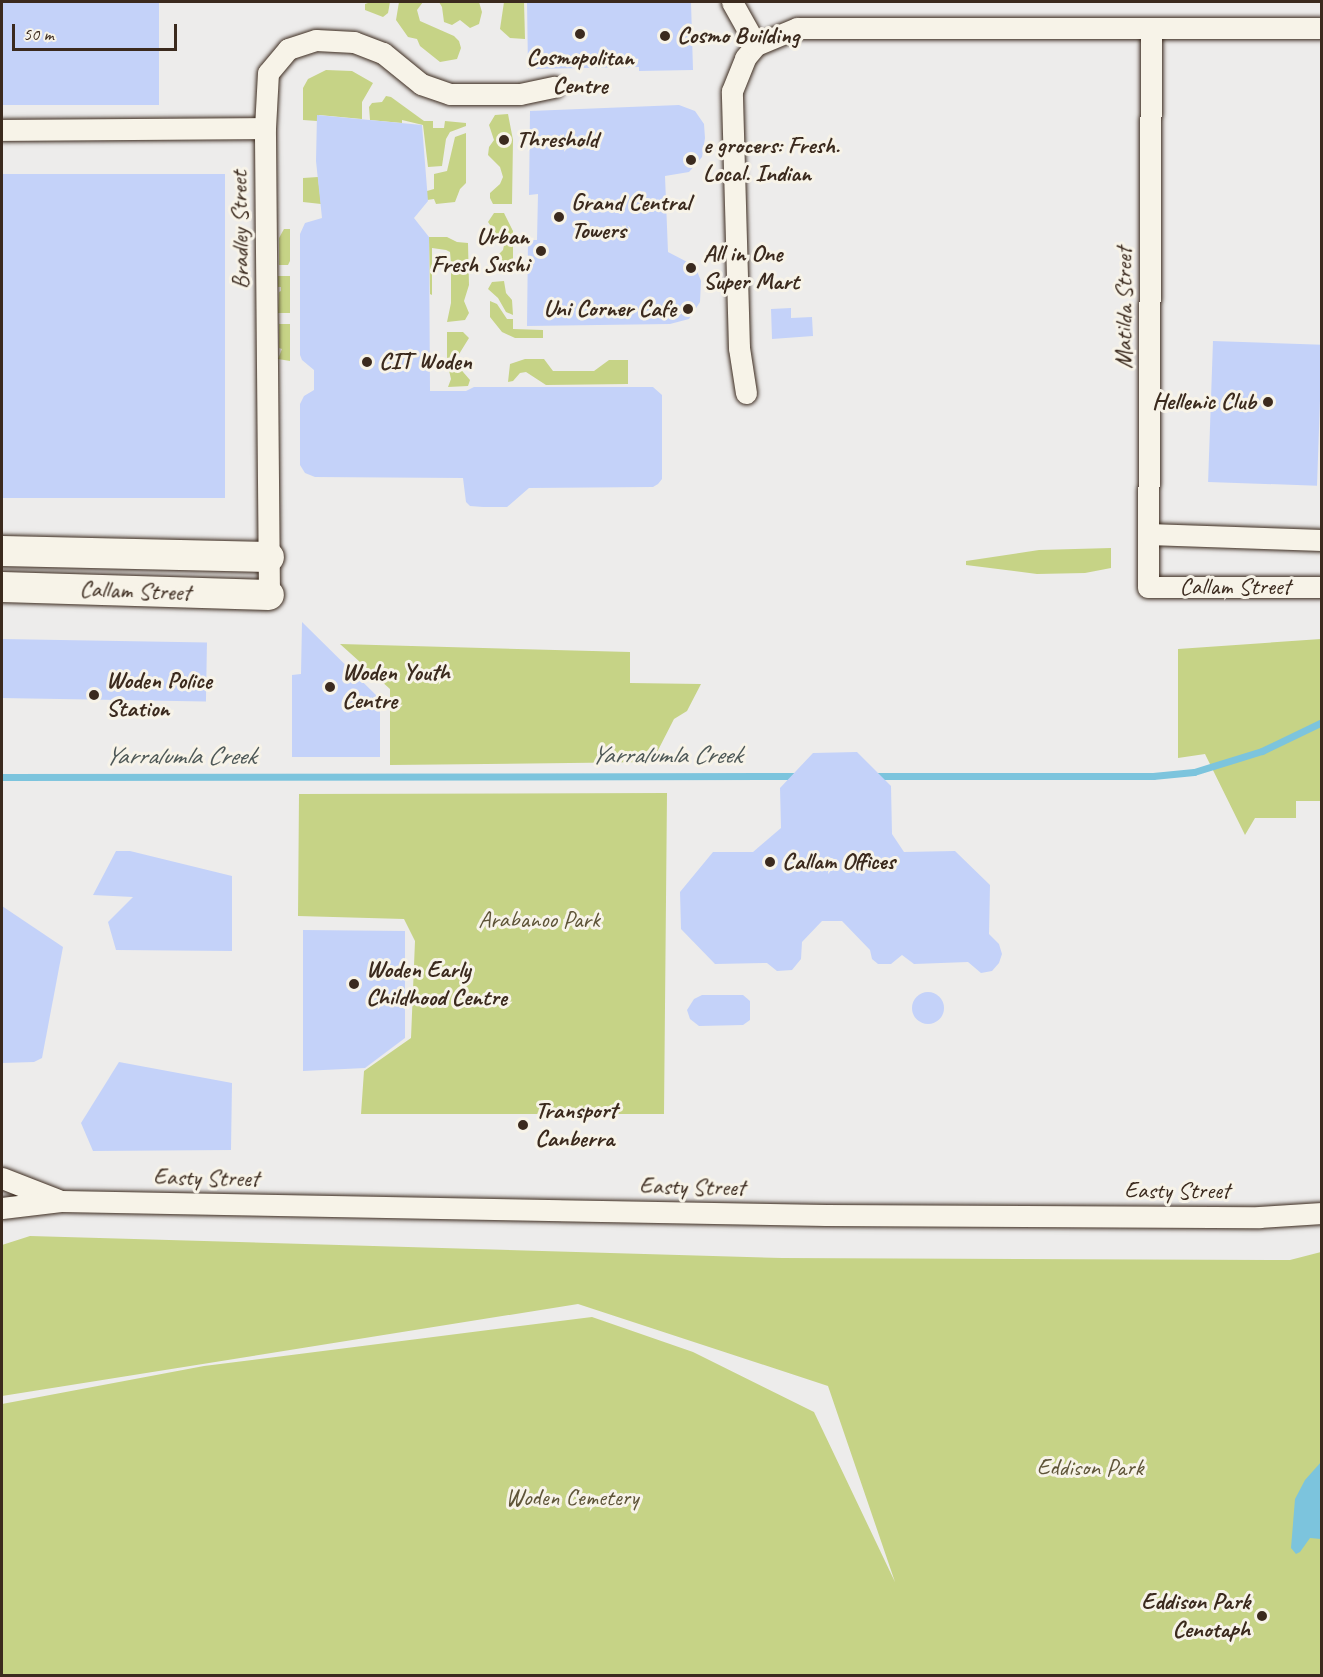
<!DOCTYPE html>
<html>
<head>
<meta charset="utf-8">
<style>
  body { margin:0 }
  #map { position:relative; width:1323px; height:1677px; overflow:hidden; background:#edeceb; font-family:Caveat,sans-serif }
  div>[style] { position:absolute }
  .green>* { inset:0; background:#c6d386 }
  .water>* { inset:0; background:#7cc4dd }
  .stream>* { height:7px; margin:-3.5px; padding:0 3.5px; transform-origin:3.5px; border-radius:3.5px; background:#7cc4dd }
  .building>* { inset:0; background:#c4d2f9; transform-origin:0 0 }
  .round { border-radius:50% }
  .roads { filter:drop-shadow(0 0 2px #3b2a1e) drop-shadow(0 0 2px #3b2a1e) }
  .street>* { height:21px; margin:-10.5px; padding:0 10.5px; transform-origin:10.5px; border-radius:10.5px; background:#f7f3e8 }
  .secondary>* { height:30px; margin:-15px; padding:0 15px; transform-origin:15px; border-radius:15px; background:#f7f3e8 }
  .dots>* { width:16px; height:16px; translate:-50% -50%; box-sizing:border-box; border:3px solid #f7f3e8; border-radius:50% }
  span { translate:-50% -50%; white-space:nowrap; text-align:center; line-height:1.15; -webkit-text-stroke:6px #f7f3e8; paint-order:stroke }
  .poi-label { font-size:24px; color:#3b2a1e; font-weight:700 }
  .left { translate:0 -50%; text-align:left }
  .right { translate:-100% -50%; text-align:right }
  .street-label { font-size:24px; color:#3b2a1e }
  .park-label { font-size:24px; color:#5e5438 }
  .water-label { font-size:26px; color:#4e5857; font-style:italic }
  .frame { position:absolute; inset:0; border:3px solid #3b2a1e; pointer-events:none }
  .scale { position:absolute; left:12px; top:24px; width:165px; height:27px; box-sizing:border-box; border:3px solid #3b2a1e; border-top:0; padding-left:8px; font-size:18px; line-height:21px; white-space:nowrap; color:#3b2a1e; -webkit-text-stroke:4px #f7f3e8; paint-order:stroke }
</style>
</head>
<body>
<div id="map">
  <div class="green">
    <i style="clip-path:polygon(371px 2px,390px 2px,388px 13px,383px 17px,365px 10px,365px 4px)"></i>
    <i style="clip-path:polygon(399px 2px,423px 2px,417px 10px,420px 21px,454px 36px,459px 41px,461px 48px,457px 59px,440px 62px,420px 46px,417px 39px,408px 37px,396px 20px)"></i>
    <i style="clip-path:polygon(439px 2px,479px 2px,482px 12px,479px 24px,470px 28px,460px 20px,452px 25px,444px 22px,442px 7px)"></i>
    <i style="clip-path:polygon(504px 2px,524px 2px,525px 39px,510px 38px,500px 29px)"></i>
    <i style="clip-path:polygon(326px 70px,352px 71px,373px 83px,362px 102px,362px 119px,319px 115px,317px 121px,303px 120px,303px 88px,308px 79px)"></i>
    <i style="clip-path:polygon(386px 96px,391px 97px,424px 121px,433px 121px,433px 128px,444px 128px,445px 121px,466px 123px,466px 126px,450px 132px,446px 139px,442px 166px,428px 167px,423px 125px,402px 120px,402px 123px,370px 120px,369px 107px,372px 103px,382px 102px)"></i>
    <i style="clip-path:polygon(508px 114px,513px 140px,512px 204px,493px 204px,490px 198px,490px 193px,500px 184px,503px 177px,500px 167px,488px 155px,489px 147px,494px 140px,489px 125px,495px 115px)"></i>
    <i style="clip-path:polygon(466px 133px,466px 183px,460px 189px,455px 202px,436px 204px,434px 199px,427px 200px,427px 191px,434px 189px,434px 174px,447px 171px,455px 137px)"></i>
    <i style="clip-path:polygon(318px 177px,321px 204px,303px 202px,303px 178px)"></i>
    <i style="clip-path:polygon(494px 213px,504px 213px,513px 231px,513px 272px,493px 272px,491px 267px,491px 262px,503px 250px,504px 245px,488px 222px)"></i>
    <i style="clip-path:polygon(284px 229px,290px 229px,290px 261px,288px 265px,279px 265px,279px 238px)"></i>
    <i style="clip-path:polygon(429px 237px,447px 237px,457px 242px,468px 243px,469px 285px,464px 301px,469px 313px,465px 320px,447px 322px,451px 303px,451px 263px,450px 252px,446px 250px,432px 248px,432px 295px,430px 294px)"></i>
    <i style="clip-path:polygon(278px 276px,290px 276px,290px 313px,278px 313px,279px 292px,281px 291px,281px 287px,278px 287px)"></i>
    <i style="clip-path:polygon(504px 281px,506px 293px,512px 300px,513px 315px,506px 312px,498px 298px,488px 289px,492px 282px)"></i>
    <i style="clip-path:polygon(490px 301px,497px 304px,507px 319px,513px 319px,513px 329px,543px 330px,543px 338px,515px 338px,502px 332px,490px 317px)"></i>
    <i style="clip-path:polygon(279px 324px,290px 324px,290px 361px,278px 359px,282px 349px,279px 348px)"></i>
    <i style="clip-path:polygon(447px 332px,463px 332px,469px 338px,456px 359px,457px 365px,470px 380px,468px 386px,448px 387px,451px 379px,447px 362px)"></i>
    <i style="clip-path:polygon(525px 359px,544px 359px,553px 371px,594px 371px,609px 360px,628px 360px,628px 384px,546px 385px,526px 372px,520px 373px,513px 381px,508px 382px,510px 364px)"></i>
    <i style="clip-path:polygon(1111px 548px,1111px 568px,1085px 573px,1037px 574px,966px 565px,966px 561px,1039px 550px)"></i>
    <i style="clip-path:polygon(1321px 639px,1321px 801px,1296px 801px,1296px 818px,1255px 818px,1245px 835px,1205px 754px,1178px 758px,1178px 649px)"></i>
    <i style="clip-path:polygon(340px 644px,630px 652px,630px 683px,701px 684px,687px 711px,674px 719px,652px 762px,390px 765px,390px 689px)"></i>
    <i style="clip-path:polygon(667px 793px,664px 1114px,361px 1114px,364px 1071px,411px 1038px,415px 941px,404px 919px,298px 916px,299px 794px)"></i>
    <i style="clip-path:polygon(30px 1236px,782px 1258px,1290px 1260px,1321px 1252px,1321px 1675px,2px 1675px,2px 1404px,204px 1366px,592px 1317px,693px 1352px,814px 1412px,895px 1582px,828px 1386px,578px 1304px,2px 1396px,2px 1245px)"></i>
  </div>
  <div class="water">
    <i style="clip-path:polygon(1321px 1462px,1321px 1539px,1310px 1538px,1300px 1552px,1296px 1554px,1291px 1548px,1295px 1499px,1305px 1480px)"></i>
  </div>
  <div class="stream">
    <i style="left:874px;top:776px;width:279px"></i>
    <i style="left:1153px;top:776px;width:41px;rotate:-5.6deg"></i>
    <i style="left:1194px;top:772px;width:71px;rotate:-17.2deg"></i>
    <i style="left:1262px;top:751px;width:67px;rotate:-25.8deg"></i>
    <i style="left:2px;top:777px;width:798px;rotate:-0.07deg"></i>
  </div>
  <div class="building">
    <i style="left:2px;top:2px;width:157px;height:103px"></i>
    <i style="clip-path:polygon(527px 2px,691px 2px,693px 70px,639px 71px,639px 67px,528px 69px)"></i>
    <i style="clip-path:polygon(679px 105px,695px 111px,704px 124px,705px 138px,702px 157px,689px 172px,665px 176px,668px 252px,695px 266px,701px 281px,700px 302px,689px 319px,670px 324px,527px 326px,528px 240px,537px 240px,538px 194px,529px 195px,530px 111px)"></i>
    <i style="clip-path:polygon(317px 115px,422px 125px,428px 201px,414px 218px,429px 237px,430px 391px,466px 391px,474px 387px,653px 387px,662px 395px,662px 479px,658px 484px,653px 487px,529px 488px,507px 507px,483px 507px,470px 506px,466px 502px,463px 478px,315px 477px,305px 473px,300px 465px,300px 404px,304px 396px,314px 390px,314px 370px,302px 360px,300px 355px,300px 234px,305px 223px,322px 218px,316px 161px)"></i>
    <i style="left:225px;top:174px;width:324px;height:223px;rotate:90deg"></i>
    <i style="clip-path:polygon(791px 308px,791px 318px,812px 317px,813px 336px,772px 339px,771px 309px)"></i>
    <i style="left:1213px;top:341px;width:109px;height:141px;rotate:2deg"></i>
    <i style="clip-path:polygon(302px 622px,380px 699px,380px 757px,292px 757px,292px 675px,301px 674px)"></i>
    <i style="left:2px;top:639px;width:205px;height:59px;rotate:1deg"></i>
    <i style="clip-path:polygon(857px 752px,891px 786px,892px 834px,904px 852px,955px 851px,990px 885px,989px 934px,999px 944px,1002px 954px,999px 963px,992px 971px,981px 973px,968px 962px,914px 964px,902px 955px,891px 964px,878px 964px,872px 959px,870px 950px,842px 921px,822px 921px,802px 942px,801px 959px,792px 970px,777px 971px,767px 963px,715px 964px,681px 929px,680px 892px,713px 852px,753px 852px,781px 828px,780px 788px,813px 753px)"></i>
    <i style="clip-path:polygon(116px 851px,130px 851px,232px 876px,232px 951px,116px 950px,108px 922px,133px 897px,93px 895px)"></i>
    <i style="clip-path:polygon(2px 906px,63px 947px,42px 1058px,34px 1062px,2px 1063px)"></i>
    <i style="clip-path:polygon(303px 930px,405px 931px,405px 1038px,365px 1068px,303px 1071px)"></i>
    <i class="round" style="left:912px;top:992px;width:32px;height:32px"></i>
    <i style="clip-path:polygon(702px 995px,743px 995px,750px 1001px,750px 1020px,743px 1025px,699px 1026px,690px 1019px,687px 1010px,694px 999px)"></i>
    <i style="clip-path:polygon(119px 1062px,232px 1083px,231px 1150px,93px 1151px,81px 1123px)"></i>
  </div>
  <div class="roads">
    <div class="street">
      <i style="left:732px;top:2px;width:49px;rotate:60.8deg"></i>
      <i style="left:1151px;top:28px;width:559px;rotate:90.31deg"></i>
      <i style="left:1148px;top:587px;width:174px"></i>
      <i style="left:2px;top:130px;width:263px;rotate:-0.4deg"></i>
      <i style="left:746px;top:393px;width:46px;rotate:-98.8deg"></i>
      <i style="left:739px;top:348px;width:257px;rotate:-91.6deg"></i>
      <i style="left:732px;top:91px;width:35px;rotate:-68deg"></i>
      <i style="left:745px;top:58px;width:17px;rotate:-50deg"></i>
      <i style="left:756px;top:45px;width:44px;rotate:-22.5deg"></i>
      <i style="left:797px;top:28px;width:525px"></i>
      <i style="left:1148px;top:534px;width:174px;rotate:2deg"></i>
      <i style="left:269px;top:595px;width:467px;rotate:-90.5deg"></i>
      <i style="left:265px;top:128px;width:55px;rotate:-86.9deg"></i>
      <i style="left:268px;top:73px;width:31px;rotate:-50deg"></i>
      <i style="left:288px;top:49px;width:29px;rotate:-18deg"></i>
      <i style="left:316px;top:40px;width:38px;rotate:3deg"></i>
      <i style="left:354px;top:42px;width:31px;rotate:21deg"></i>
      <i style="left:383px;top:53px;width:49px;rotate:39.2deg"></i>
      <i style="left:421px;top:84px;width:31px;rotate:19deg"></i>
      <i style="left:450px;top:94px;width:70px"></i>
      <i style="left:520px;top:94px;width:35px;rotate:-12deg"></i>
      <i style="left:2px;top:1178px;width:60px;rotate:21.4deg"></i>
      <i style="left:2px;top:1208px;width:59px;rotate:-6.8deg"></i>
      <i style="left:61px;top:1201px;width:765px;rotate:1.05deg"></i>
      <i style="left:826px;top:1215px;width:433px;rotate:0.3deg"></i>
      <i style="left:1259px;top:1217px;width:63px;rotate:-3.6deg"></i>
    </div>
    <div class="secondary">
      <i style="left:2px;top:551px;width:267px;rotate:1.3deg"></i>
      <i style="left:2px;top:587px;width:267px;rotate:1.7deg"></i>
    </div>
  </div>
  <div class="dots">
    <i style="left:580px;top:34px;background:#3b2a1e"></i>
    <i style="left:665px;top:36px;background:#3b2a1e"></i>
    <i style="left:504px;top:140px;background:#3b2a1e"></i>
    <i style="left:691px;top:160px;background:#3b2a1e"></i>
    <i style="left:559px;top:217px;background:#3b2a1e"></i>
    <i style="left:541px;top:251px;background:#3b2a1e"></i>
    <i style="left:691px;top:268px;background:#3b2a1e"></i>
    <i style="left:688px;top:309px;background:#3b2a1e"></i>
    <i style="left:367px;top:362px;background:#3b2a1e"></i>
    <i style="left:1268px;top:402px;background:#3b2a1e"></i>
    <i style="left:330px;top:687px;background:#3b2a1e"></i>
    <i style="left:94px;top:695px;background:#3b2a1e"></i>
    <i style="left:770px;top:862px;background:#3b2a1e"></i>
    <i style="left:354px;top:984px;background:#3b2a1e"></i>
    <i style="left:523px;top:1125px;background:#3b2a1e"></i>
    <i style="left:1262px;top:1616px;background:#3b2a1e"></i>
  </div>
  <div class="poi-label">
    <span class="left" style="left:677px;top:36px">Cosmo Building</span>
    <span style="left:580px;top:72px">Cosmopolitan<br>Centre</span>
    <span class="left" style="left:516px;top:140px">Threshold</span>
    <span class="left" style="left:703px;top:160px">e grocers: Fresh.<br>Local. Indian</span>
    <span class="left" style="left:571px;top:217px">Grand Central<br>Towers</span>
    <span class="right" style="left:529px;top:251px">Urban<br>Fresh Sushi</span>
    <span class="left" style="left:703px;top:268px">All in One<br>Super Mart</span>
    <span class="right" style="left:676px;top:309px">Uni Corner Cafe</span>
    <span class="left" style="left:379px;top:362px">CIT Woden</span>
    <span class="right" style="left:1256px;top:402px">Hellenic Club</span>
    <span class="left" style="left:342px;top:687px">Woden Youth<br>Centre</span>
    <span class="left" style="left:106px;top:695px">Woden Police<br>Station</span>
    <span class="left" style="left:782px;top:862px">Callam Offices</span>
    <span class="left" style="left:366px;top:984px">Woden Early<br>Childhood Centre</span>
    <span class="left" style="left:535px;top:1125px">Transport<br>Canberra</span>
    <span class="right" style="left:1250px;top:1616px">Eddison Park<br>Cenotaph</span>
  </div>
  <div class="street-label">
    <span style="left:240px;top:230px;rotate:-91deg">Bradley Street</span>
    <span style="left:1124px;top:308px;rotate:-90deg">Matilda Street</span>
    <span style="left:1235px;top:587px">Callam Street</span>
    <span style="left:135px;top:591px;rotate:2deg">Callam Street</span>
    <span style="left:206px;top:1178px;rotate:1deg">Easty Street</span>
    <span style="left:692px;top:1187px;rotate:1deg">Easty Street</span>
    <span style="left:1177px;top:1191px">Easty Street</span>
  </div>
  <div class="park-label">
    <span style="left:539px;top:920px">Arabanoo Park</span>
    <span style="left:1090px;top:1468px">Eddison Park</span>
    <span style="left:572px;top:1498px">Woden Cemetery</span>
  </div>
  <div class="water-label">
    <span style="left:666px;top:755px">Yarralumla Creek</span>
    <span style="left:180px;top:756px">Yarralumla Creek</span>
  </div>
  <div class="frame"></div>
  <div class="scale">50 m</div>
</div>
</body>
</html>
